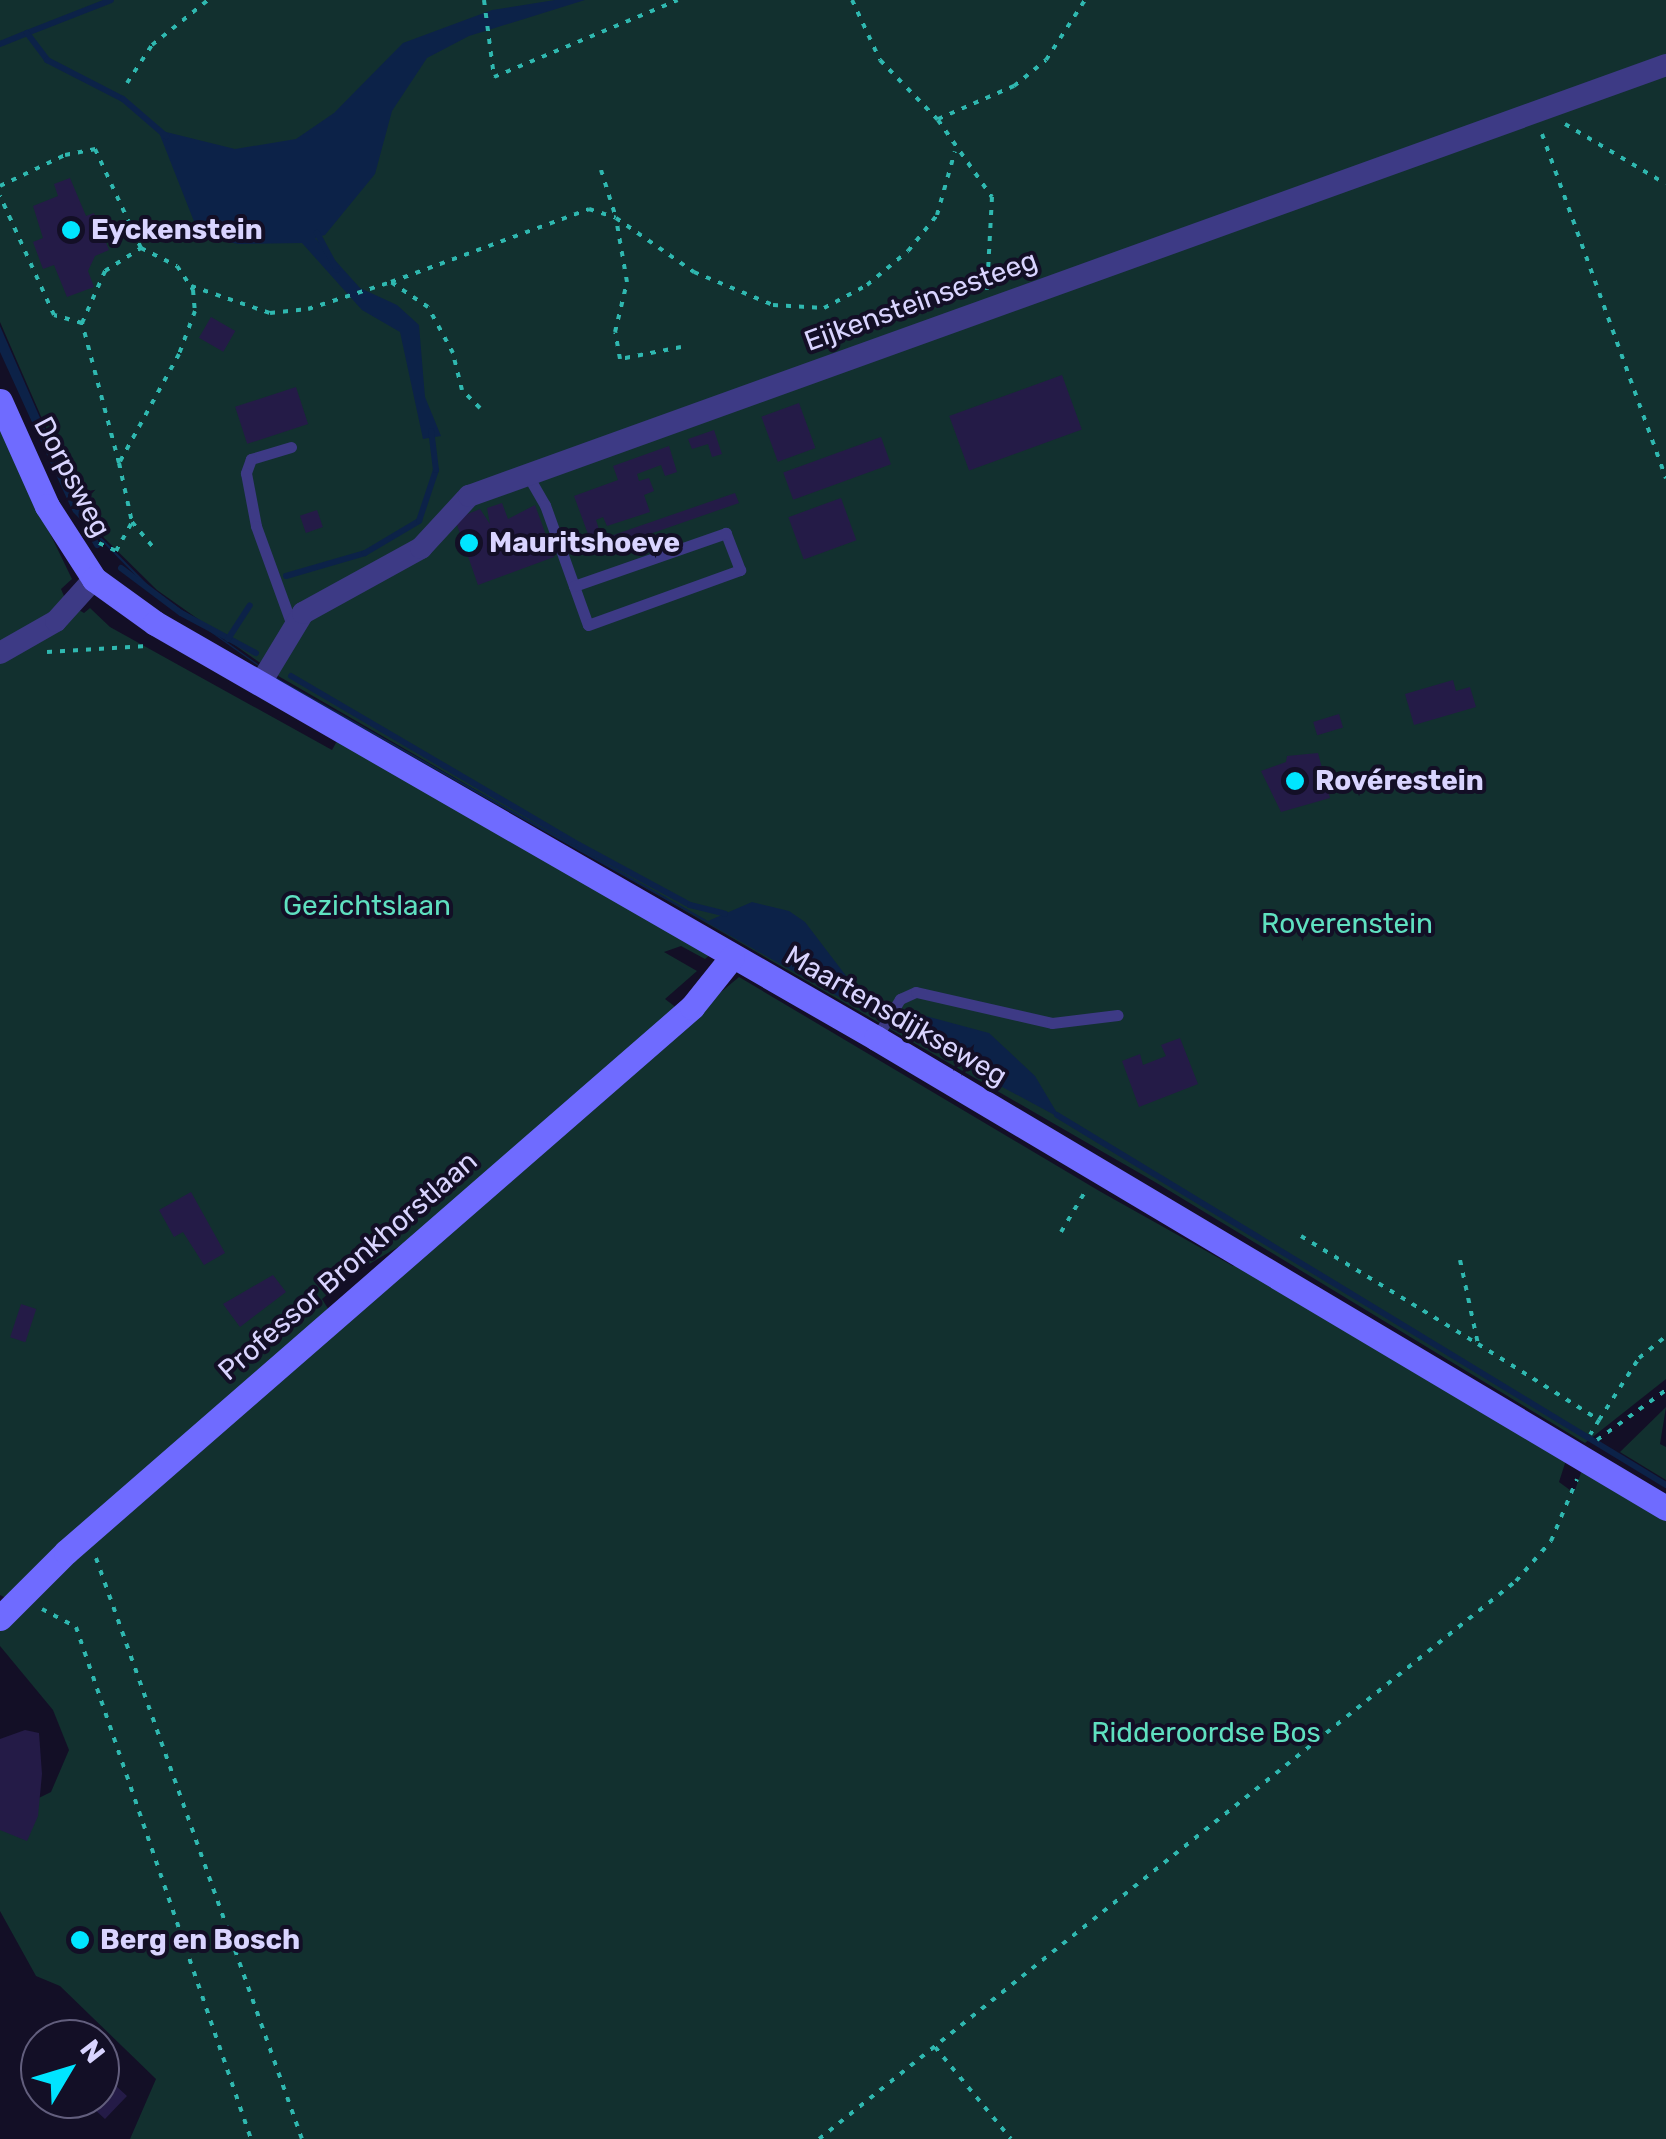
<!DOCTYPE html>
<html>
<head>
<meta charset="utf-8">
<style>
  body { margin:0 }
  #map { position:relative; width:1666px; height:2139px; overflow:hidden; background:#130f26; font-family:Rubik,sans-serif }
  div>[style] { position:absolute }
  .green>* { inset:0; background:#12302f }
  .water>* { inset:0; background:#0c2248 }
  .stream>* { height:6px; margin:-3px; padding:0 3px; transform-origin:3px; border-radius:3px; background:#0c2248 }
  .building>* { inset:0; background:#241b47; transform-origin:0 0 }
  .path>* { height:4px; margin-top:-2px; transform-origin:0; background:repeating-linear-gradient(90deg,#2fb8b0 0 5px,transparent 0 13px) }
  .lane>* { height:11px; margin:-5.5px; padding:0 5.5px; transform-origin:5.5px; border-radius:5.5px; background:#3d3a85 }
  .street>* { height:22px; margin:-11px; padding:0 11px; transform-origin:11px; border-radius:11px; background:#3d3a85 }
  .secondary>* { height:25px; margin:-12.5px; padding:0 12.5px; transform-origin:12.5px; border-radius:12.5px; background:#6f6bff }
  .dots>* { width:28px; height:28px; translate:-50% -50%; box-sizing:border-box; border:5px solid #130f26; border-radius:50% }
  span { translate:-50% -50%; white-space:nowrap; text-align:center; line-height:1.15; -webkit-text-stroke:8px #130f26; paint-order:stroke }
  .poi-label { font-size:28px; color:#d9d4ff; font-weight:700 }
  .left { translate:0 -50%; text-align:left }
  .street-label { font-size:28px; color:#d9d4ff }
  .park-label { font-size:28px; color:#5fe0c0 }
  .north { position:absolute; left:20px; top:2019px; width:100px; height:100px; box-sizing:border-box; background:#130f26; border:2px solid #625e7d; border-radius:50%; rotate:52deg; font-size:28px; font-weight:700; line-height:40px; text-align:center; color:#d9d4ff }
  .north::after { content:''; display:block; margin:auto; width:35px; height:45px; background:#00e5ff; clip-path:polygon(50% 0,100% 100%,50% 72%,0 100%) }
</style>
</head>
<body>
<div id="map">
  <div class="green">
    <i style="clip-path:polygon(0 0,1666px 0,1666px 1379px,1585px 1443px,1155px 1182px,280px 677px,157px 590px,86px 520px,0 322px)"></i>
    <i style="clip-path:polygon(evenodd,0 430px,72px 579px,61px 589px,67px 603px,84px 613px,90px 608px,110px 627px,332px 750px,346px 725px,725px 941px,705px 959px,681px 946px,664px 952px,697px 971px,665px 999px,690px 1018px,739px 977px,1101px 1192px,1233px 1266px,1244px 1262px,1567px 1457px,1559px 1482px,1574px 1493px,1583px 1467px,1666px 1518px,1666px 2139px,130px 2139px,156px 2079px,60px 1986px,36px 1976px,0 1911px,0 1817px,51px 1792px,69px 1750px,53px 1710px,0 1646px,0 1621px,18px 1604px,0 1595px,0 430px,479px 1199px,337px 1323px,322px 1299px,349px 1276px,479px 1199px)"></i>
    <i style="clip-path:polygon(1666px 1407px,1660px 1444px,1666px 1447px,1666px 1480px,1620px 1452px)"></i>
  </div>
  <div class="water">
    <i style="clip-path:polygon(555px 0,585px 0,469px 36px,427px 58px,392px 111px,375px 174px,325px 235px,315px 238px,360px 288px,397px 305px,419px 325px,425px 397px,441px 436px,423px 439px,400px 332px,362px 310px,302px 243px,238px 244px,212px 238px,195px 224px,158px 130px,235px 149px,296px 139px,334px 113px,403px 43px,492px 10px)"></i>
    <i style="clip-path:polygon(0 326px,85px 521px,151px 588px,279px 679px,708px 921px,752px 902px,789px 911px,805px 922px,853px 985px,876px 1000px,864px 1011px,524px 820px,278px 680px,147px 587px,73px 512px,0 352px)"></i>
    <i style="clip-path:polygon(907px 1011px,989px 1033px,1035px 1076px,1060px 1118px,889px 1026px,896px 1013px)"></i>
  </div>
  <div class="stream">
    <i style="left:27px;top:33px;width:90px;rotate:-21.4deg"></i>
    <i style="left:0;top:44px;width:29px;rotate:-22deg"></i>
    <i style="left:27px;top:33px;width:34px;rotate:53deg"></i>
    <i style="left:47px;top:60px;width:85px;rotate:27.2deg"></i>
    <i style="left:123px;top:99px;width:57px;rotate:40.7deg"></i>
    <i style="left:317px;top:233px;width:42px;rotate:61.6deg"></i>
    <i style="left:86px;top:525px;width:23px;rotate:61deg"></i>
    <i style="left:121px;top:568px;width:75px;rotate:36.9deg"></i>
    <i style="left:181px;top:613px;width:85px;rotate:28.1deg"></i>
    <i style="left:286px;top:576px;width:82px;rotate:-16.2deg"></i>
    <i style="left:365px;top:553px;width:63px;rotate:-30.7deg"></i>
    <i style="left:419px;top:521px;width:54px;rotate:-71.6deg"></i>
    <i style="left:436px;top:470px;width:39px;rotate:-97deg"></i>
    <i style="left:228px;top:639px;width:40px;rotate:-57.1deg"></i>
    <i style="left:291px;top:676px;width:334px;rotate:30.4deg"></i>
    <i style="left:579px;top:845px;width:126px;rotate:28.4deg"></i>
    <i style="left:690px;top:905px;width:36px;rotate:14deg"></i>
    <i style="left:864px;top:1005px;width:27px;rotate:33deg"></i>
    <i style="left:1057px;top:1115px;width:713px;rotate:31.28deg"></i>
  </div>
  <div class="building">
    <i style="clip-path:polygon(70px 178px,86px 216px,94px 213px,109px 250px,95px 256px,88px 271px,94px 287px,67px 297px,54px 265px,43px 269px,33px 242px,43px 238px,33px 206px,58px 196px,54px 184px)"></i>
    <i style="left:211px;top:317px;width:28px;height:24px;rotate:30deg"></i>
    <i style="left:1062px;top:375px;width:58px;height:120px;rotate:70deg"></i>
    <i style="left:296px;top:387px;width:39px;height:64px;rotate:72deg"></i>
    <i style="left:799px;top:403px;width:48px;height:40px;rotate:70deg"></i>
    <i style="clip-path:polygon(714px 430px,722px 454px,712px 457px,708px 444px,692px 449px,688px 439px)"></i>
    <i style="left:881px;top:437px;width:29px;height:104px;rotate:70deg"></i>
    <i style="clip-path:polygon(669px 446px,677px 472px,665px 476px,661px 465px,637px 474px,639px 481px,649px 478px,654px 491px,644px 495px,650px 512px,607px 526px,603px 517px,596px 520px,602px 539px,735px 493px,739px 503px,595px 553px,574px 496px,618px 480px,613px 466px)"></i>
    <i style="left:841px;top:498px;width:45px;height:56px;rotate:70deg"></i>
    <i style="clip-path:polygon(502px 503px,508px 519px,535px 505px,554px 557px,478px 585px,455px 519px,480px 509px,490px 524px,487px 508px)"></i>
    <i style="left:317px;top:510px;width:18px;height:18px;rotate:71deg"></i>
    <i style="clip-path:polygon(1453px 680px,1456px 691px,1470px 687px,1476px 707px,1414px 725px,1405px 694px)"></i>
    <i style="left:1339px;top:714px;width:14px;height:27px;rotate:73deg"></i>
    <i style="clip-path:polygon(1318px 753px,1330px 798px,1281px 812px,1261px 771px,1286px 762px,1287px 756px)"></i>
    <i style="clip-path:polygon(1180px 1038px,1198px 1084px,1139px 1107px,1122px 1061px,1140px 1054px,1143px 1065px,1166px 1056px,1161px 1045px)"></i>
    <i style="clip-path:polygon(191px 1192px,225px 1253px,204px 1265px,183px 1232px,174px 1237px,159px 1210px)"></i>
    <i style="clip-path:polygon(273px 1275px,286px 1292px,240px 1327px,223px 1304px)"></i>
    <i style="left:21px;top:1304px;width:16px;height:35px;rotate:18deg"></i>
    <i style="clip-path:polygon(25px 1730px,39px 1733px,42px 1774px,38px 1816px,27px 1841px,0 1830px,0 1739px)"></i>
    <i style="clip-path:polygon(100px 2046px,114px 2059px,102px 2073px,127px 2096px,105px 2119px,83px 2099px,100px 2099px)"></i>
  </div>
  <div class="path">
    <i style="left:484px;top:0;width:78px;rotate:82.6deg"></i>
    <i style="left:494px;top:77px;width:199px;rotate:-22.7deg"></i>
    <i style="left:852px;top:0;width:66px;rotate:65deg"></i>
    <i style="left:880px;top:60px;width:83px;rotate:46deg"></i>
    <i style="left:938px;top:120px;width:94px;rotate:55deg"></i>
    <i style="left:992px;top:197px;width:93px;rotate:93.1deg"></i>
    <i style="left:127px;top:83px;width:45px;rotate:-56.7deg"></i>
    <i style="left:152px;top:45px;width:72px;rotate:-38.8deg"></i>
    <i style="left:938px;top:119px;width:83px;rotate:-23.5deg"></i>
    <i style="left:1014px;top:86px;width:41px;rotate:-39.1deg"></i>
    <i style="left:1046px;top:60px;width:72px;rotate:-57deg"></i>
    <i style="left:1565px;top:124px;width:117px;rotate:30.7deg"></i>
    <i style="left:1542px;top:134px;width:366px;rotate:70.2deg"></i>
    <i style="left:601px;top:170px;width:50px;rotate:72.6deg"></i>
    <i style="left:0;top:186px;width:72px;rotate:-25.5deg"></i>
    <i style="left:65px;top:155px;width:31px;rotate:-11deg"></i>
    <i style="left:95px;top:149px;width:109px;rotate:65.1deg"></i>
    <i style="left:141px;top:248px;width:40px;rotate:26.6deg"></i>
    <i style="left:177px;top:266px;width:29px;rotate:56deg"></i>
    <i style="left:193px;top:290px;width:21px;rotate:85deg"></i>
    <i style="left:195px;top:311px;width:46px;rotate:110.4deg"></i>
    <i style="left:179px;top:354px;width:124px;rotate:118.8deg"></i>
    <i style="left:119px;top:463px;width:145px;rotate:-104.8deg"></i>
    <i style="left:82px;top:323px;width:29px;rotate:-164deg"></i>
    <i style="left:54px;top:315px;width:131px;rotate:-114.4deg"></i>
    <i style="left:191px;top:286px;width:83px;rotate:18.9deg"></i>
    <i style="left:270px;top:313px;width:38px;rotate:-6deg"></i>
    <i style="left:308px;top:309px;width:87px;rotate:-18deg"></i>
    <i style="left:82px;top:323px;width:57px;rotate:-66.1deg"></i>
    <i style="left:105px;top:271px;width:43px;rotate:-32.6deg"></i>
    <i style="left:681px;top:347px;width:62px;rotate:168.9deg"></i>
    <i style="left:620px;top:359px;width:27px;rotate:-100deg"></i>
    <i style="left:615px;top:332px;width:51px;rotate:-76.5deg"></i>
    <i style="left:627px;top:282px;width:65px;rotate:-99.8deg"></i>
    <i style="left:616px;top:218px;width:95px;rotate:34.7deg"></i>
    <i style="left:694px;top:272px;width:86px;rotate:22.7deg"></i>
    <i style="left:773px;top:305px;width:51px;rotate:3.4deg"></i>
    <i style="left:824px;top:308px;width:49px;rotate:-28.1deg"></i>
    <i style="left:867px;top:285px;width:53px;rotate:-39.7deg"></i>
    <i style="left:908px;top:251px;width:46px;rotate:-51.1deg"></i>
    <i style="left:937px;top:215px;width:66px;rotate:-74.3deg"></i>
    <i style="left:480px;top:408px;width:25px;rotate:-135deg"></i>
    <i style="left:462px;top:390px;width:38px;rotate:-104deg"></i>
    <i style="left:453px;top:353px;width:52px;rotate:-118.5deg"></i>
    <i style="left:428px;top:307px;width:45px;rotate:-146deg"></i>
    <i style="left:391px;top:282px;width:211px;rotate:-20.2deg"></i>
    <i style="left:589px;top:209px;width:28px;rotate:18deg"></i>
    <i style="left:119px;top:463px;width:60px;rotate:77.6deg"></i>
    <i style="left:132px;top:522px;width:33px;rotate:50deg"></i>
    <i style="left:99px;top:543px;width:19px;rotate:25deg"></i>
    <i style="left:116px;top:551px;width:33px;rotate:-61deg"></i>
    <i style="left:47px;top:652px;width:100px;rotate:-3.4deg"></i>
    <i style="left:1061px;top:1232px;width:49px;rotate:-59.2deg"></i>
    <i style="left:1301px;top:1236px;width:207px;rotate:31.4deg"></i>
    <i style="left:1460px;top:1260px;width:86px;rotate:77.9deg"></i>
    <i style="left:1478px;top:1344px;width:143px;rotate:32.1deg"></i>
    <i style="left:1599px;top:1420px;width:17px;rotate:121deg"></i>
    <i style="left:1599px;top:1420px;width:74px;rotate:-57.2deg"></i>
    <i style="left:1639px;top:1358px;width:35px;rotate:-39deg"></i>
    <i style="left:1597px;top:1440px;width:85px;rotate:-35.9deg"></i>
    <i style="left:96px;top:1558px;width:616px;rotate:70.48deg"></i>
    <i style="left:42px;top:1609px;width:38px;rotate:28deg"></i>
    <i style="left:76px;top:1627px;width:541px;rotate:71.13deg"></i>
    <i style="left:935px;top:2047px;width:119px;rotate:50.4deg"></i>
    <i style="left:819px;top:2139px;width:893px;rotate:-38.68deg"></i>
    <i style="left:1516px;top:1581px;width:53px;rotate:-48.8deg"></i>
    <i style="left:1551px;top:1541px;width:67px;rotate:-67.2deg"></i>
  </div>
  <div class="lane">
    <i style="left:291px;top:447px;width:42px;rotate:163.3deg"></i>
    <i style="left:251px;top:459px;width:15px;rotate:110deg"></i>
    <i style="left:246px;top:473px;width:54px;rotate:79.3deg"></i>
    <i style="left:256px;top:526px;width:109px;rotate:70.1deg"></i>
    <i style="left:527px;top:474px;width:36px;rotate:60deg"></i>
    <i style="left:545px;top:505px;width:127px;rotate:70.3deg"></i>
    <i style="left:588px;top:625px;width:162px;rotate:-19.9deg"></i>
    <i style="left:740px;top:570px;width:40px;rotate:-111deg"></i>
    <i style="left:726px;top:533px;width:161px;rotate:160.8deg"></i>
    <i style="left:876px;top:1038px;width:46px;rotate:-58.4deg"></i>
    <i style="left:900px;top:999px;width:17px;rotate:-24deg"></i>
    <i style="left:916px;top:992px;width:139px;rotate:12.8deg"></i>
    <i style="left:1052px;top:1023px;width:66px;rotate:-6.9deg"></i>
  </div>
  <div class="street">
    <i style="left:0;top:653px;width:64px;rotate:-29.7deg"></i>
    <i style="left:56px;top:621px;width:57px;rotate:-47.9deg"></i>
    <i style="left:260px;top:684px;width:83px;rotate:-58.8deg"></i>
    <i style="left:303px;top:613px;width:135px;rotate:-28.8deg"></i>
    <i style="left:421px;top:548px;width:71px;rotate:-47.3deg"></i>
    <i style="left:469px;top:496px;width:1272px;rotate:-19.8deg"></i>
  </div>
  <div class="secondary">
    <i style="left:0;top:401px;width:115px;rotate:65.9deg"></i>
    <i style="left:47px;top:506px;width:87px;rotate:57.2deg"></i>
    <i style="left:94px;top:579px;width:75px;rotate:35.8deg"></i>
    <i style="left:155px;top:623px;width:832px;rotate:29.92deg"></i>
    <i style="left:876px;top:1038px;width:919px;rotate:30.75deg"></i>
    <i style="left:0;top:1618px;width:93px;rotate:-45deg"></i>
    <i style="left:66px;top:1552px;width:830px;rotate:-41.04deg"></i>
    <i style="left:692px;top:1007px;width:64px;rotate:-51.3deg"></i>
  </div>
  <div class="dots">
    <i style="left:71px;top:230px;background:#00e5ff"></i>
    <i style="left:469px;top:543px;background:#00e5ff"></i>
    <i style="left:1295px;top:781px;background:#00e5ff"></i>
    <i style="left:80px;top:1940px;background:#00e5ff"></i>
  </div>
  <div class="poi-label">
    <span class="left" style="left:91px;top:230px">Eyckenstein</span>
    <span class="left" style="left:489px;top:543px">Mauritshoeve</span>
    <span class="left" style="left:1315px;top:781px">Rovérestein</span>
    <span class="left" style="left:100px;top:1940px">Berg en Bosch</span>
  </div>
  <div class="street-label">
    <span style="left:921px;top:301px;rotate:-20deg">Eijkensteinsesteeg</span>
    <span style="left:72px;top:477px;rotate:62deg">Dorpsweg</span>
    <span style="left:896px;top:1016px;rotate:30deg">Maartensdijkseweg</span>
    <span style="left:348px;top:1266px;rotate:-41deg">Professor Bronkhorstlaan</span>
  </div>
  <div class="park-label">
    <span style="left:367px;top:906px">Gezichtslaan</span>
    <span style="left:1347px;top:924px">Roverenstein</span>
    <span style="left:1206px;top:1733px">Ridderoordse Bos</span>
  </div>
  <div class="north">N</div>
</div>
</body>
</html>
